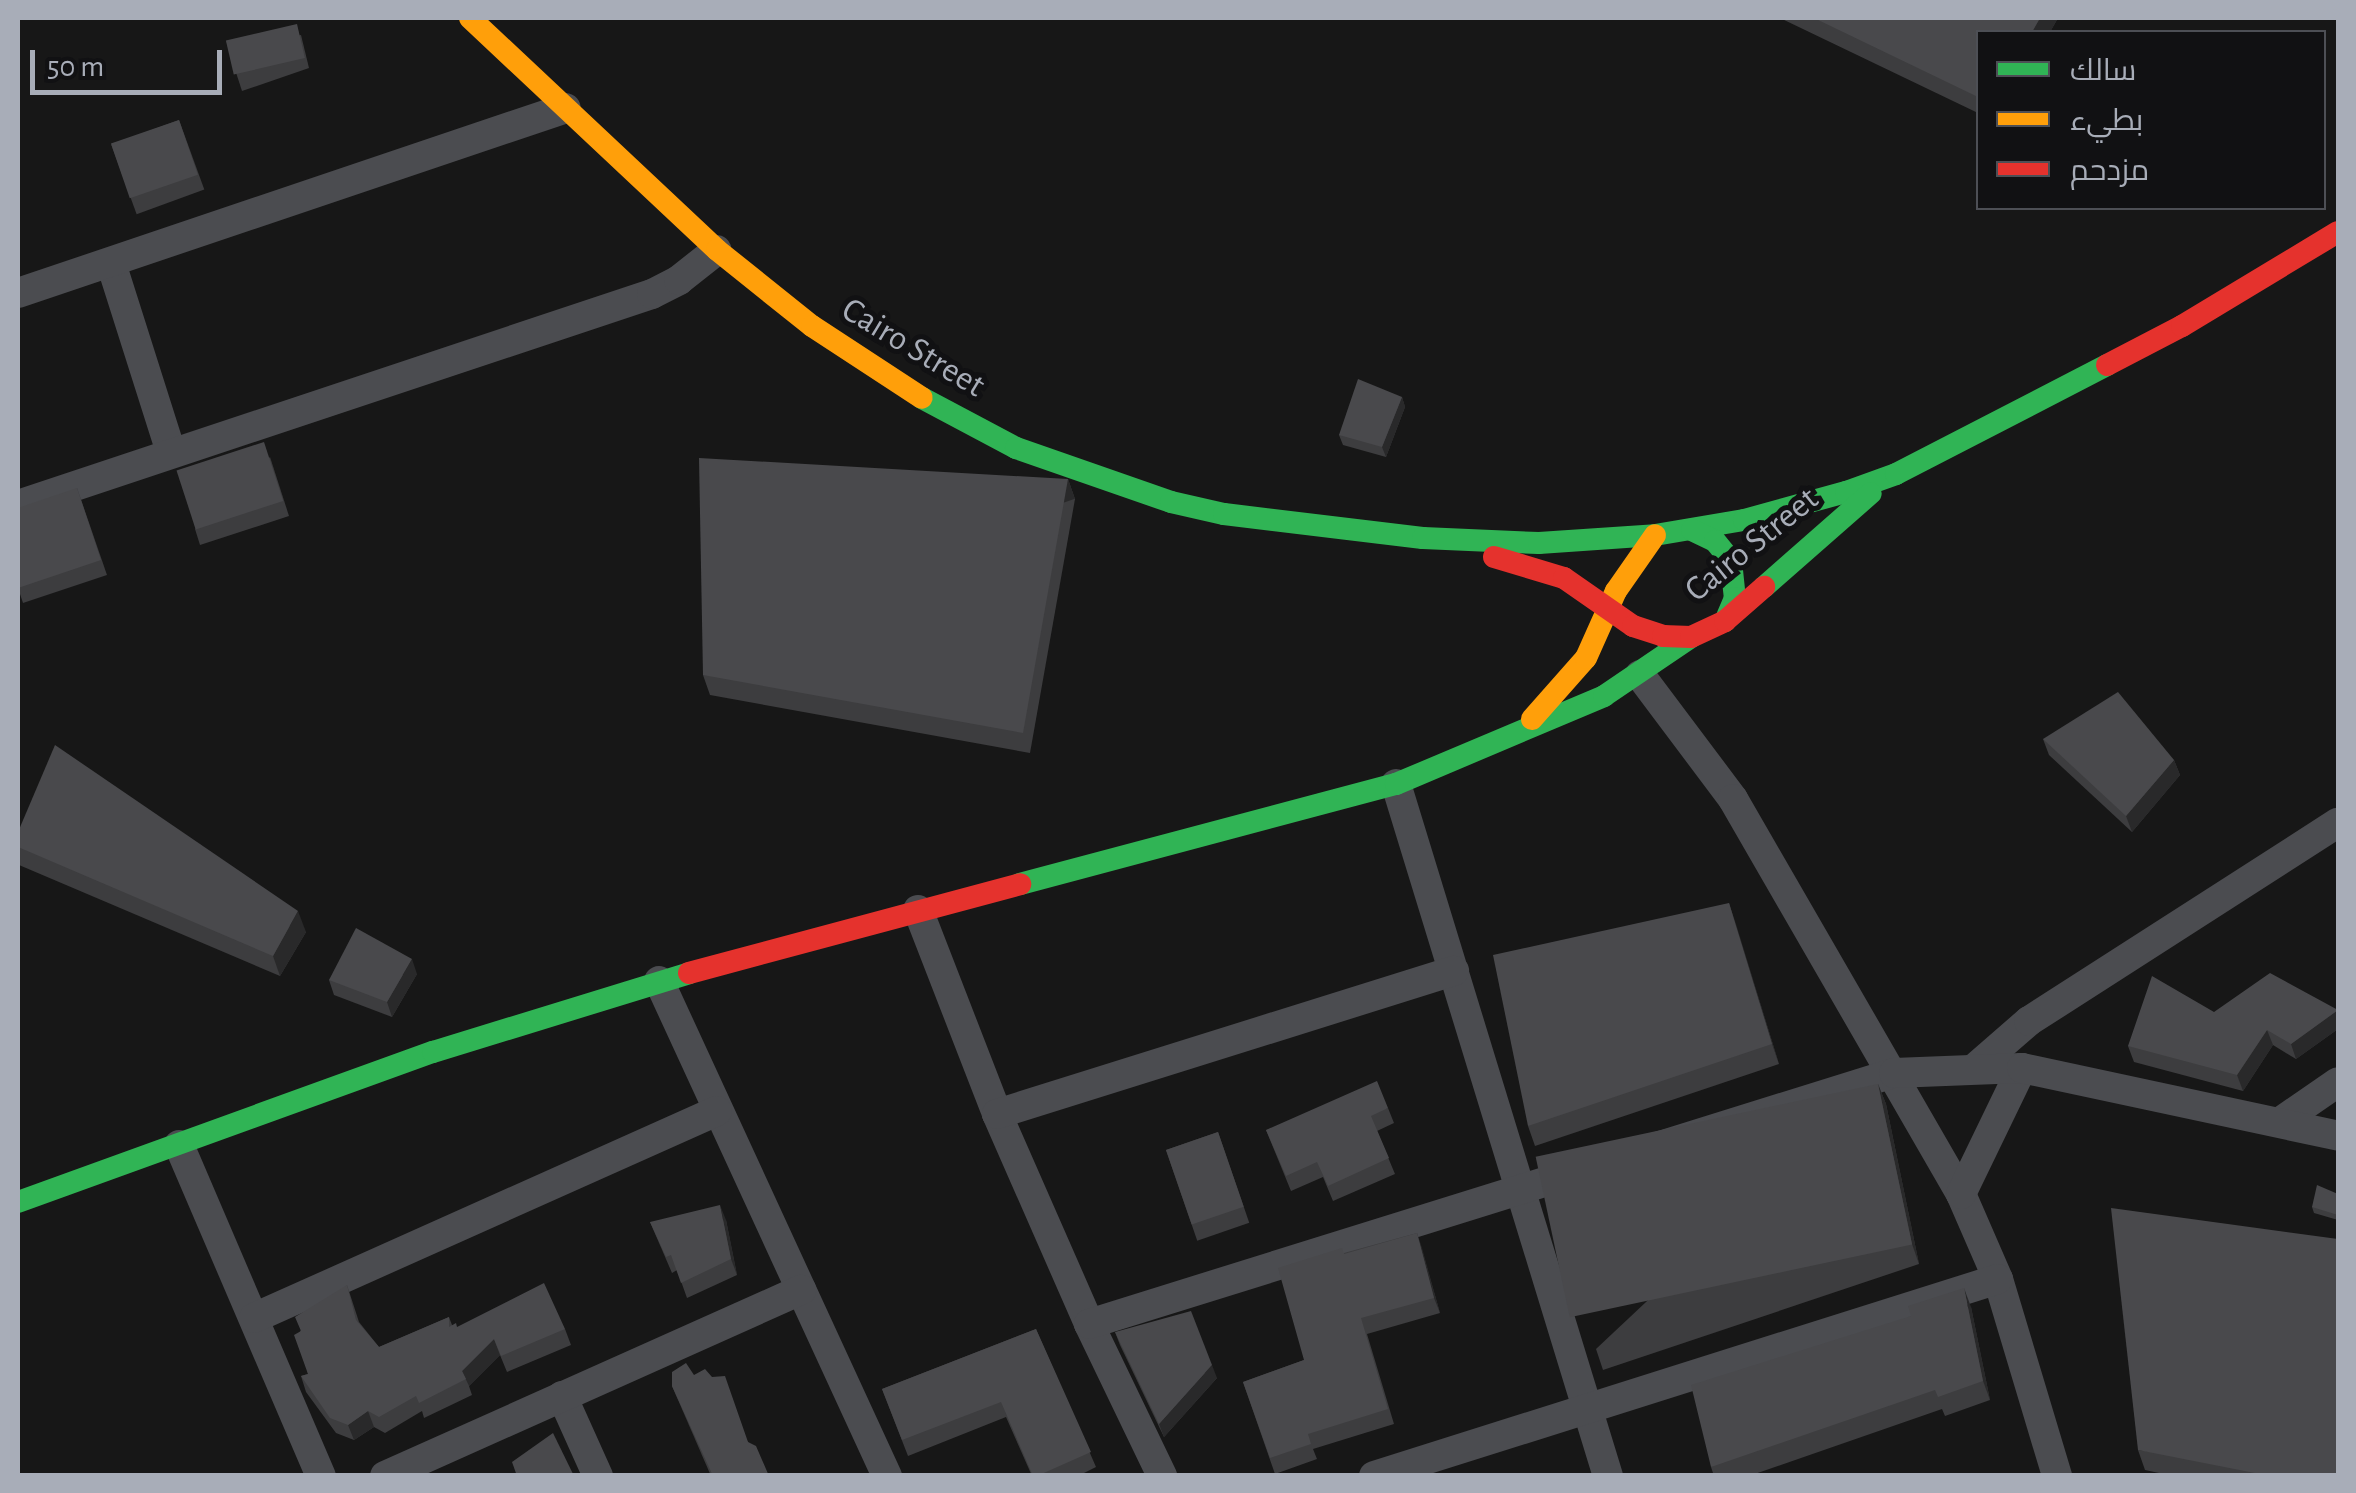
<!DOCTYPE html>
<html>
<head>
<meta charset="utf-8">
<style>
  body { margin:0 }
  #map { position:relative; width:2356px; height:1493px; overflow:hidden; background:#171717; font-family:"Alegreya Sans",Cairo,sans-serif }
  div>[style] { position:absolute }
  .street>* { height:30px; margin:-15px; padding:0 15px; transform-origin:15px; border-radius:15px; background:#4b4c50 }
  .fast>* { height:22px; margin:-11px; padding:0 11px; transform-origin:11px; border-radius:11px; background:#30b455 }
  .slow>* { height:22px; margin:-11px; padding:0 11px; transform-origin:11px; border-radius:11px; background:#ff9f0a }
  .jam>* { height:22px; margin:-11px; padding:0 11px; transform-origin:11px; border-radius:11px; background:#e5322d }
  .wall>* { inset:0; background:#3d3d3f; transform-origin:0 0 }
  .shaded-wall>* { inset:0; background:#29292a; transform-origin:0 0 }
  .building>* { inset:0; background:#49494c; transform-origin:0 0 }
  span { translate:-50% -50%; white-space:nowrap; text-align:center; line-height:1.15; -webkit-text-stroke:10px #111113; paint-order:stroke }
  .street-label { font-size:35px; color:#a8adb8 }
  .frame { position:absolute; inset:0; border:20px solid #a8adb8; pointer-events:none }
  .legend { position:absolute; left:1976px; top:30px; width:350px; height:180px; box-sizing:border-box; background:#111113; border:2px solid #4d4f55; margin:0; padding:12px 18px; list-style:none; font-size:30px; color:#a8adb8 }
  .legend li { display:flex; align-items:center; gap:20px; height:50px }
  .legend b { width:50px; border:2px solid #4d4f55 }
  .scale { position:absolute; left:30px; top:50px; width:192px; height:45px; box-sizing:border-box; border:5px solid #a8adb8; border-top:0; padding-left:12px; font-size:30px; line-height:35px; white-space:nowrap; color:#a8adb8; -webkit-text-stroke:8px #111113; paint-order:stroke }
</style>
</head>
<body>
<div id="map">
  <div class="street">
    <i style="left:111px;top:263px;width:198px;rotate:72.4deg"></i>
    <i style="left:18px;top:293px;width:578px;rotate:-18.65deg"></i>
    <i style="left:18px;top:505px;width:668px;rotate:-18.41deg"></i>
    <i style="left:652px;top:294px;width:30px;rotate:-27deg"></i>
    <i style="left:679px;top:280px;width:48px;rotate:-38.3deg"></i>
    <i style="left:1640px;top:675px;width:155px;rotate:53.1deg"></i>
    <i style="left:1733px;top:799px;width:456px;rotate:60deg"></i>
    <i style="left:1961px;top:1194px;width:93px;rotate:66.5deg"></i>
    <i style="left:1998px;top:1279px;width:206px;rotate:73.3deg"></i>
    <i style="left:1396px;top:784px;width:724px;rotate:72.97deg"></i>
    <i style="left:918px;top:910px;width:219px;rotate:68.8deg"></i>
    <i style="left:997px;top:1114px;width:229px;rotate:66.3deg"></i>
    <i style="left:1089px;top:1324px;width:169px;rotate:64.3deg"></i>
    <i style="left:659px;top:981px;width:545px;rotate:65.27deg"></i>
    <i style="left:1976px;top:1067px;width:70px;rotate:-41deg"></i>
    <i style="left:2029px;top:1021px;width:367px;rotate:-32.7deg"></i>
    <i style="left:997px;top:1114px;width:479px;rotate:-17.4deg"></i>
    <i style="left:2280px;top:1122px;width:70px;rotate:-34.6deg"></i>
    <i style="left:179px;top:1145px;width:360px;rotate:66.8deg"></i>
    <i style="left:1961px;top:1194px;width:140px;rotate:-64.2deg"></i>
    <i style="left:254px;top:1318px;width:507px;rotate:-24.09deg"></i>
    <i style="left:1089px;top:1324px;width:843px;rotate:-17.32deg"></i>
    <i style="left:1894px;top:1073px;width:128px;rotate:-2.2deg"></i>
    <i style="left:2022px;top:1068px;width:323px;rotate:12.1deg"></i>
    <i style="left:562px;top:1396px;width:88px;rotate:65.8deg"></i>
    <i style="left:385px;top:1476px;width:456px;rotate:-24.1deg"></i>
    <i style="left:1374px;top:1476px;width:654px;rotate:-17.52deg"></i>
  </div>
  <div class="fast">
    <i style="left:922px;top:398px;width:106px;rotate:28deg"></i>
    <i style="left:1016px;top:448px;width:164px;rotate:19.2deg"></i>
    <i style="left:1171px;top:502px;width:54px;rotate:12.8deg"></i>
    <i style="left:1224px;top:514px;width:200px;rotate:6.9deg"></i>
    <i style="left:1423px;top:538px;width:116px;rotate:2.5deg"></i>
    <i style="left:1539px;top:543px;width:116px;rotate:-3.9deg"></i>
    <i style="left:1655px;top:535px;width:90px;rotate:-9.6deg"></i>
    <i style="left:1744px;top:520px;width:106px;rotate:-15.4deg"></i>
    <i style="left:1846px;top:492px;width:53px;rotate:-19.8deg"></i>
    <i style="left:1896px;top:474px;width:237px;rotate:-27.3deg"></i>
    <i style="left:1692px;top:530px;width:25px;rotate:26deg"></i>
    <i style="left:1715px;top:541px;width:26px;rotate:51deg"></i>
    <i style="left:1731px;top:561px;width:37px;rotate:84deg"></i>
    <i style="left:1735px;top:598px;width:25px;rotate:113deg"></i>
    <i style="left:1764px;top:587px;width:142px;rotate:-41.3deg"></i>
    <i style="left:1020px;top:884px;width:389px;rotate:-14.9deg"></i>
    <i style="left:1396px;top:784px;width:226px;rotate:-22.9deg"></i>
    <i style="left:1604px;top:696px;width:105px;rotate:-34.1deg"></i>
    <i style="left:18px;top:1202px;width:441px;rotate:-19.9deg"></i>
    <i style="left:433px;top:1052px;width:268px;rotate:-17.1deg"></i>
  </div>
  <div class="slow">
    <i style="left:470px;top:18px;width:339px;rotate:43.2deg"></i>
    <i style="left:717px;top:250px;width:122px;rotate:38.7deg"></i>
    <i style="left:812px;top:326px;width:131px;rotate:33.2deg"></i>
    <i style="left:1532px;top:719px;width:81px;rotate:-48.5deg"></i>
    <i style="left:1586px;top:658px;width:73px;rotate:-65.9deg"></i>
    <i style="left:1616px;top:591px;width:68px;rotate:-55.1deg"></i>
  </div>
  <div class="jam">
    <i style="left:2107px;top:365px;width:85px;rotate:-27.5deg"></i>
    <i style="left:2182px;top:326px;width:182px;rotate:-31.1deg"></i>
    <i style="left:1494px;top:557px;width:73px;rotate:16.7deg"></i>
    <i style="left:1564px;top:578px;width:84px;rotate:34.8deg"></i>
    <i style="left:1633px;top:626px;width:32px;rotate:18deg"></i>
    <i style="left:1663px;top:636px;width:28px;rotate:2deg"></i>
    <i style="left:1691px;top:637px;width:38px;rotate:-25deg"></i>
    <i style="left:1725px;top:621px;width:52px;rotate:-41.1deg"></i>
    <i style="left:689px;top:973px;width:343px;rotate:-15deg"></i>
  </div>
  <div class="wall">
    <i style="clip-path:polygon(1780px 18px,2058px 18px,2050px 32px,1978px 32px,1978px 113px)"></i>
    <i style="clip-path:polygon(301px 35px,309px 68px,242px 91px,228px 48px)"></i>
    <i style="left:179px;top:120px;width:74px;height:72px;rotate:70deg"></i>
    <i style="clip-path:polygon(1402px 397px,1405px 407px,1386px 457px,1343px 445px,1339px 435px)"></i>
    <i style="clip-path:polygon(270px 457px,289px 516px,200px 545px,195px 529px)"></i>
    <i style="clip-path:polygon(1068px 479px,1075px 499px,1030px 753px,710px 695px,703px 675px)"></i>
    <i style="clip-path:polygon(77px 488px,107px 575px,23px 603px,18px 588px)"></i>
    <i style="clip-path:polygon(2043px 739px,2174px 760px,2180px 775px,2132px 832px,2049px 755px)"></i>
    <i style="clip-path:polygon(18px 832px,306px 932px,280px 976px,19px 865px,18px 860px)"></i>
    <i style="clip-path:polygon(1729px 903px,1779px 1064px,1535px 1146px,1528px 1126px)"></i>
    <i style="clip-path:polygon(417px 974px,392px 1017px,334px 995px,329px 980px)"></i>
    <i style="clip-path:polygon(2338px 1010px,2338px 1029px,2296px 1059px,2273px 1045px,2243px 1091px,2134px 1062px,2128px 1046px,2214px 1012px)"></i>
    <i style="clip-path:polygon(1878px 1084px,1886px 1104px,1919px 1264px,1603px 1370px,1596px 1349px)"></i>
    <i style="clip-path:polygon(1388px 1108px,1394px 1123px,1377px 1131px,1395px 1174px,1333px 1201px,1323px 1177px,1291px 1191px,1266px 1130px)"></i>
    <i style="left:1218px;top:1132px;width:96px;height:55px;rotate:71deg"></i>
    <i style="clip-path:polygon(2338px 1194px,2338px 1220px,2314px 1213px,2312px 1207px)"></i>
    <i style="clip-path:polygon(726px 1220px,737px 1275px,687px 1298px,677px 1270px,672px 1273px,650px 1222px)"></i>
    <i style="clip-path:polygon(1417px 1233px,1440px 1313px,1367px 1334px,1394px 1424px,1313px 1449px,1317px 1459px,1275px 1474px,1243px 1382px,1304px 1360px,1344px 1253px)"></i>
    <i style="clip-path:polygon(347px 1285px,359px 1322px,379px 1347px,449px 1317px,452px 1325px,457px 1327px,565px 1329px,571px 1345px,507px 1372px,500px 1355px,469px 1386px,472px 1395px,424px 1418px,422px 1411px,385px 1433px,374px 1427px,354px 1440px,336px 1433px,306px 1392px,301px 1376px,308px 1374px,300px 1331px)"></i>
    <i style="clip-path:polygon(1971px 1307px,1990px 1400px,1945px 1416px,1942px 1409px,1749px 1476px,1714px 1476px,1711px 1467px,1911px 1316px)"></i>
    <i style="clip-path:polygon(1036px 1329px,1096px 1467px,1078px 1476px,1032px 1476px,1006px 1417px,908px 1456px,882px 1389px)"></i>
    <i style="clip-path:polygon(1115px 1332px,1217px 1378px,1164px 1437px,1120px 1345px)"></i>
    <i style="clip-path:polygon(694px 1375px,748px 1442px,769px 1476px,711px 1476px,672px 1386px)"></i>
    <i style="clip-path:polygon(2138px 1450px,2338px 1476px,2173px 1476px,2145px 1470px)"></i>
  </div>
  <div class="shaded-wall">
    <i style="clip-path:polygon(2040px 18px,2058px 18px,2050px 32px,2032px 32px)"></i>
    <i style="clip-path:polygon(1402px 397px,1405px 407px,1386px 457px,1382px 447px)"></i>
    <i style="left:1068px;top:479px;width:21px;height:258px;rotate:71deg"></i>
    <i style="clip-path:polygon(2174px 760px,2180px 775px,2132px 832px,2126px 816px)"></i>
    <i style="clip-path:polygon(1729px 903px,1736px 924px,1779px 1064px,1772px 1044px)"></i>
    <i style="clip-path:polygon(298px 911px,306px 932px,280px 976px,273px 956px)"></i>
    <i style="clip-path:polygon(412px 959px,417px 974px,392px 1017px,387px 1002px)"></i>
    <i style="clip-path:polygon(2338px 1010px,2338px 1029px,2296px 1059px,2291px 1044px)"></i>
    <i style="clip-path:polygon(2267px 1030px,2273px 1045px,2243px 1091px,2237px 1075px)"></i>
    <i style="clip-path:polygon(1878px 1084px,1886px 1104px,1919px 1264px,1912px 1244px)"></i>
    <i style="clip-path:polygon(720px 1205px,726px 1220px,737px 1275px,731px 1259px)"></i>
    <i style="clip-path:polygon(1417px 1233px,1422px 1248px,1440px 1313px,1434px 1298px)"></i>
    <i style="clip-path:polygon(1964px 1288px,1971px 1307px,1990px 1400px,1983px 1381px)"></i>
    <i style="clip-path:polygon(494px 1339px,500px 1355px,469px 1386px,462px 1371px)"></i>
    <i style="clip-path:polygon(1212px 1365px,1217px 1378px,1164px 1437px,1159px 1424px)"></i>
    <i style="clip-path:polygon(368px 1411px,374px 1427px,354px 1440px,348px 1425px)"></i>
  </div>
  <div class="building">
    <i style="clip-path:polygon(1814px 18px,2040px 18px,2032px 32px,1978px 32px,1978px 97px)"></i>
    <i style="left:297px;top:24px;width:35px;height:73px;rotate:77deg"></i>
    <i style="left:179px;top:120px;width:58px;height:72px;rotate:71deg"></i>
    <i style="clip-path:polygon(1358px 379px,1402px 397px,1382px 447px,1339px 435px)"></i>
    <i style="left:264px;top:442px;width:62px;height:92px;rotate:72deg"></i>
    <i style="clip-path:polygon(699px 458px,1068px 479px,1023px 733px,703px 675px)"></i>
    <i style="clip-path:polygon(77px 488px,101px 560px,18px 588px,18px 508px)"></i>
    <i style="clip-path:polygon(2118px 692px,2174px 760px,2126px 816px,2043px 739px)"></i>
    <i style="clip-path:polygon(55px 745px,298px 911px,273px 956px,18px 847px,18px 832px)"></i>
    <i style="clip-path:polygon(1729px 903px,1772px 1044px,1528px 1126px,1493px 955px)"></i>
    <i style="clip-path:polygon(356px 928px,412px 959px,387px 1002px,329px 980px)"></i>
    <i style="clip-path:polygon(2270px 973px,2338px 1010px,2291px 1044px,2267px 1030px,2237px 1075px,2128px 1046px,2152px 976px,2214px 1012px)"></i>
    <i style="clip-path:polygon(1377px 1081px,1388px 1108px,1371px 1116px,1389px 1158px,1328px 1186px,1317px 1162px,1286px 1176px,1266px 1130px)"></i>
    <i style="left:1878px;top:1084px;width:164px;height:350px;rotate:78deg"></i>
    <i style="left:1218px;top:1132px;width:79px;height:55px;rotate:71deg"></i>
    <i style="clip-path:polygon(2317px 1185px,2338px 1194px,2338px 1215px,2312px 1207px)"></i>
    <i style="clip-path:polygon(720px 1205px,731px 1259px,681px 1283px,671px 1255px,666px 1257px,650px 1222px)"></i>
    <i style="clip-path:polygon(2111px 1208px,2338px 1239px,2338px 1476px,2270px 1476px,2138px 1450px)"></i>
    <i style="clip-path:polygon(1417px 1233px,1434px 1298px,1361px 1318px,1388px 1409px,1308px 1434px,1311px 1444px,1270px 1458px,1243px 1382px,1304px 1360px,1278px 1268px,1342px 1248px,1344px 1254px)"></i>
    <i style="clip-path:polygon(544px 1283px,565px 1329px,501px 1356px,494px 1339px,462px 1371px,466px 1379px,419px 1403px,416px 1396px,379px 1417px,368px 1411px,348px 1425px,330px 1418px,301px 1376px,308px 1374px,294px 1335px,301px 1331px,295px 1317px,347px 1285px,356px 1320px,379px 1347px,449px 1317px,449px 1327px,456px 1323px,457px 1327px)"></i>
    <i style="clip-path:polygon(1964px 1288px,1983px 1381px,1938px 1397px,1935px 1390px,1711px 1467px,1691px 1385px,1911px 1316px,1908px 1306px)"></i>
    <i style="clip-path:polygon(1191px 1311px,1212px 1365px,1159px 1424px,1115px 1332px)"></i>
    <i style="clip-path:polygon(1036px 1329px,1091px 1452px,1037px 1476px,1033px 1476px,1001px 1402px,902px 1440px,882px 1389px)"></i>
    <i style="clip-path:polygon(686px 1363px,694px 1375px,705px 1369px,712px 1377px,725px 1376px,748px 1442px,756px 1446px,769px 1476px,713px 1476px,672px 1386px,672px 1372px)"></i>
    <i style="clip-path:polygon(553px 1433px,574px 1476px,517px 1476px,512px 1462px)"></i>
  </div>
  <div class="street-label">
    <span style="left:913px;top:348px;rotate:31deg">Cairo Street</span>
    <span style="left:1752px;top:545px;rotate:-39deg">Cairo Street</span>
  </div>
  <div class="frame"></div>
  <ul class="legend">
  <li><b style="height:12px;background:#30b455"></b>سالك</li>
  <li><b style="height:12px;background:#ff9f0a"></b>بطيء</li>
  <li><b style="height:12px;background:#e5322d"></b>مزدحم</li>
  </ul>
  <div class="scale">50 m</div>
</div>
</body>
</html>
